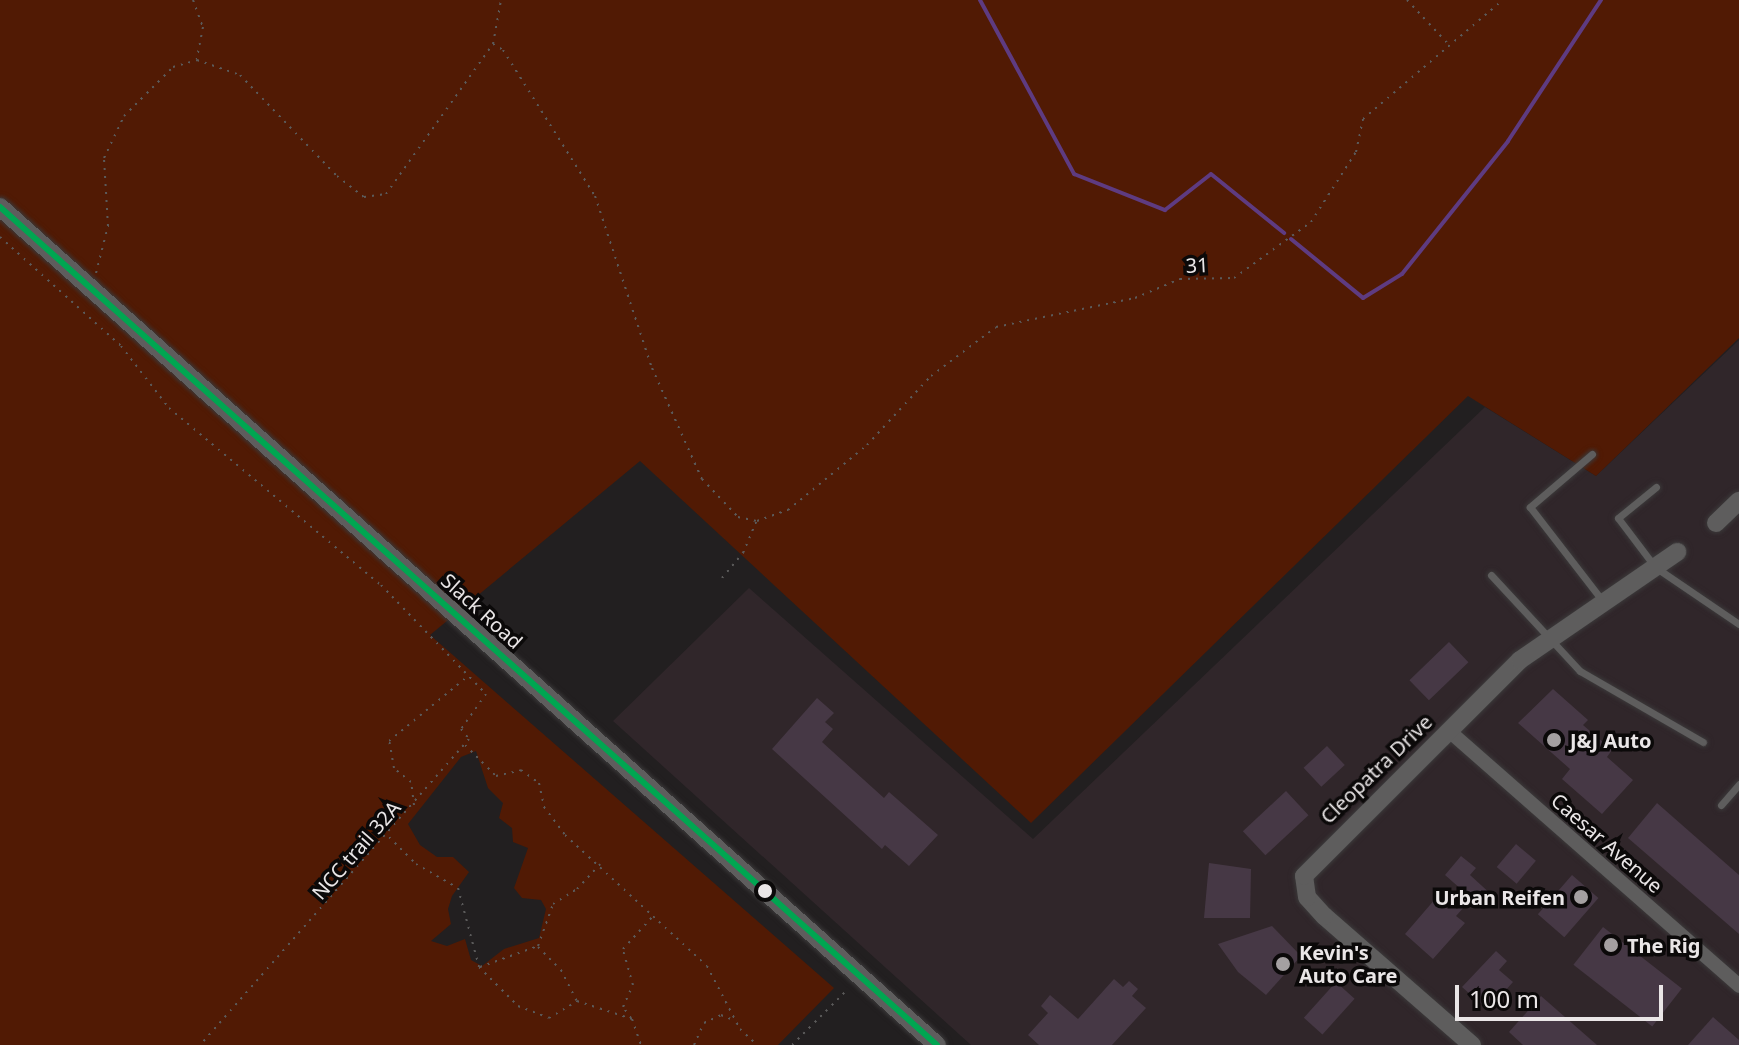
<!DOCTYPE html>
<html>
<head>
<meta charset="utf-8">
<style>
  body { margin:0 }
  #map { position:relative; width:1739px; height:1045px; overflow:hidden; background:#221f20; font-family:"Noto Sans",sans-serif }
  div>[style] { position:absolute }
  .built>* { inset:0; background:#30262a }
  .green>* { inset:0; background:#511a04 }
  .stream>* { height:4px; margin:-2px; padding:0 2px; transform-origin:2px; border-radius:2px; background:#5e3b81 }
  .building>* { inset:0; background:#463845; transform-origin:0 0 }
  .path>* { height:2px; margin-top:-1px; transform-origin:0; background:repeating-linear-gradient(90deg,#5b5a5a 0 2px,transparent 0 8px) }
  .roads { filter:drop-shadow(0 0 2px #3b393a) drop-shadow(0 0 2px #3b393a) }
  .service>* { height:7px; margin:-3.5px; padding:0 3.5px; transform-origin:3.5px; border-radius:3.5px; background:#5e5d5d }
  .minor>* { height:14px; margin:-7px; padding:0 7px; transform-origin:7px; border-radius:7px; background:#5e5d5d }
  .tertiary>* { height:18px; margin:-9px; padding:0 9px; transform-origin:9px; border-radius:9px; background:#5e5d5d }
  .bus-1>* { height:6px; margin:-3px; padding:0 3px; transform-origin:3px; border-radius:3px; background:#00a651 }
  .dots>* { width:22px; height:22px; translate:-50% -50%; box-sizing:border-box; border:4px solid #0b0909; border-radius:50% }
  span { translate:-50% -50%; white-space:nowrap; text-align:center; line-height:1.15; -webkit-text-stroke:7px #0b0909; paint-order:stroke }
  .street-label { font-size:20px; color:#eae6e7 }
  .poi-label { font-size:20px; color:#eae6e7; font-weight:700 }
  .left { translate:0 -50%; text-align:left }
  .right { translate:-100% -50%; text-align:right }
  .scale { position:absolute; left:1455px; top:985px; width:208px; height:36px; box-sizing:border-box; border:4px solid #eae6e7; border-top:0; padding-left:10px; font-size:24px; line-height:28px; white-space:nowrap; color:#eae6e7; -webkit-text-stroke:6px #0b0909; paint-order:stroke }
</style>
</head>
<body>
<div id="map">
  <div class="built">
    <i style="clip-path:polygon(1739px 340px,1739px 1045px,971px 1045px,613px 721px,749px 588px,1033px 839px,1485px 407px,1596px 476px)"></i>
  </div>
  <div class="green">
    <i style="clip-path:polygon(evenodd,0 0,1739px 0,1739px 338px,1596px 476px,1468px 396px,1031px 823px,640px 461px,430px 635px,834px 988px,778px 1045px,0 1045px,0 0,476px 751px,488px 788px,503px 803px,499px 818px,512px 828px,513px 842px,528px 848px,514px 888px,522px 898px,541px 900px,546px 909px,539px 938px,504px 949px,482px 966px,471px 960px,465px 939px,447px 946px,431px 941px,451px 924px,448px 909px,452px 896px,469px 872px,453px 857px,437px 857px,420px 845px,408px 824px,461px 757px,476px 751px)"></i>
  </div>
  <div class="stream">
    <i style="left:980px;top:0;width:198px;rotate:61.6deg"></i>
    <i style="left:1074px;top:174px;width:98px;rotate:21.6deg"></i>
    <i style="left:1165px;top:210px;width:58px;rotate:-38deg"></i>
    <i style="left:1211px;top:174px;width:94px;rotate:38.9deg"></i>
    <i style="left:1291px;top:239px;width:93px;rotate:39.3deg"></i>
    <i style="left:1363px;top:298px;width:46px;rotate:-31.6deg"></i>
    <i style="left:1402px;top:274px;width:170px;rotate:-51.4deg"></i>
    <i style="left:1508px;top:141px;width:169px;rotate:-56.6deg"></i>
  </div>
  <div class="building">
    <i style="left:1449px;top:642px;width:28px;height:55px;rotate:46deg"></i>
    <i style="clip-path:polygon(1553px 689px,1588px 720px,1583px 725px,1612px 750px,1607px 757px,1633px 780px,1602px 814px,1562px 779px,1570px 769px,1518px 723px)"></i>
    <i style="clip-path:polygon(817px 698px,834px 713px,825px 722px,833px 729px,822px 742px,884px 798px,889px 792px,938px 835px,909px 866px,885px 845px,882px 849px,772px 749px)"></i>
    <i style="left:1327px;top:746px;width:26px;height:32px;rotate:47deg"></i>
    <i style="left:1286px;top:791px;width:33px;height:59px;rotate:47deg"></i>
    <i style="clip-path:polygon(1657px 803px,1739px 875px,1739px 934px,1628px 838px)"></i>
    <i style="left:1516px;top:844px;width:26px;height:30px;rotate:40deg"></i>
    <i style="clip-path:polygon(1461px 856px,1476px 868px,1470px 875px,1493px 896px,1484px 905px,1474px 896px,1456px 916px,1465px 923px,1433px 959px,1405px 934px,1436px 898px,1447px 908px,1462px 890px,1445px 875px)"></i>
    <i style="clip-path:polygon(1209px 863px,1251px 869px,1250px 918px,1204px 918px)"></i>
    <i style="left:1572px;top:875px;width:35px;height:52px;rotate:41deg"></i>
    <i style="clip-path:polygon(1272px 926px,1301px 956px,1266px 995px,1238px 972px,1218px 944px)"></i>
    <i style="left:1603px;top:927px;width:100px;height:48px;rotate:38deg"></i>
    <i style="clip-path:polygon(1496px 951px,1507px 961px,1499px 970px,1513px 982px,1488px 1010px,1462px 987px)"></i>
    <i style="clip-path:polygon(1114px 979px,1123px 987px,1129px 981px,1138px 989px,1132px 996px,1146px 1008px,1112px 1045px,1039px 1045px,1028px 1035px,1048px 1013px,1041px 1006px,1050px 995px,1078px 1019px)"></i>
    <i style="left:1336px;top:982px;width:25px;height:48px;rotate:42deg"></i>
    <i style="clip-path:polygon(1541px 996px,1597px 1045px,1523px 1045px,1509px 1032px)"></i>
    <i style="clip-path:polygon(1713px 1017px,1739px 1040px,1739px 1045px,1688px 1045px)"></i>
  </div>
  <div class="path">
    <i style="left:193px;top:0;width:29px;rotate:70deg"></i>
    <i style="left:203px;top:27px;width:33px;rotate:101deg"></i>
    <i style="left:1407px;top:0;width:63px;rotate:46.9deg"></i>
    <i style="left:493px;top:44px;width:12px;rotate:31deg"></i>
    <i style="left:503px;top:50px;width:173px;rotate:57.8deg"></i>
    <i style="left:595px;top:196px;width:181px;rotate:71.7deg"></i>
    <i style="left:652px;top:368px;width:122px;rotate:65.8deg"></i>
    <i style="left:702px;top:479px;width:52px;rotate:46.5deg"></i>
    <i style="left:738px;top:517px;width:19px;rotate:12deg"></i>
    <i style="left:757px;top:521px;width:33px;rotate:-20deg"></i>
    <i style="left:788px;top:510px;width:102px;rotate:-39.4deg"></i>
    <i style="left:867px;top:445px;width:94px;rotate:-47.2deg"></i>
    <i style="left:931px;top:376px;width:81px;rotate:-37deg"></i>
    <i style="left:996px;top:327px;width:142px;rotate:-11.8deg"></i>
    <i style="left:1135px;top:298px;width:49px;rotate:-22.9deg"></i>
    <i style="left:1180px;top:279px;width:54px;rotate:-1.1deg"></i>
    <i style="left:1234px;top:278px;width:95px;rotate:-36deg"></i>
    <i style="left:1311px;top:222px;width:83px;rotate:-57.3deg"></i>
    <i style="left:1356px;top:152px;width:34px;rotate:-78deg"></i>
    <i style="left:1363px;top:119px;width:184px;rotate:-40.4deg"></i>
    <i style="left:0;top:237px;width:163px;rotate:42deg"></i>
    <i style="left:121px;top:346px;width:78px;rotate:52.3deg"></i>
    <i style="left:169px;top:408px;width:276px;rotate:39.9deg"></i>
    <i style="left:381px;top:585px;width:151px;rotate:46.1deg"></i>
    <i style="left:486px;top:694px;width:43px;rotate:125.5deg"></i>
    <i style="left:461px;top:729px;width:13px;rotate:51deg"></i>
    <i style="left:469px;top:739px;width:407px;rotate:131.3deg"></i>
    <i style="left:96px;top:273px;width:49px;rotate:-75.7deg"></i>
    <i style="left:108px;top:226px;width:68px;rotate:-93.4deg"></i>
    <i style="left:104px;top:158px;width:47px;rotate:-64.5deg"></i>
    <i style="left:124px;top:116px;width:69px;rotate:-45deg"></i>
    <i style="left:173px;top:67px;width:25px;rotate:-16deg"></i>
    <i style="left:197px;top:60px;width:46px;rotate:19.2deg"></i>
    <i style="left:240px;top:75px;width:140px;rotate:46.2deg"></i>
    <i style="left:337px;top:176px;width:34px;rotate:38deg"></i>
    <i style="left:364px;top:197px;width:22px;rotate:-8deg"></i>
    <i style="left:386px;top:194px;width:184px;rotate:-54.5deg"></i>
    <i style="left:493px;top:44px;width:45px;rotate:-79.7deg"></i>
    <i style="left:722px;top:578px;width:33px;rotate:-50deg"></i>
    <i style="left:743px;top:553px;width:34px;rotate:-67deg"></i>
    <i style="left:465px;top:745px;width:44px;rotate:45deg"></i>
    <i style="left:496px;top:776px;width:26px;rotate:-13deg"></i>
    <i style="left:521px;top:770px;width:22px;rotate:36deg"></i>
    <i style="left:539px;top:783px;width:25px;rotate:78deg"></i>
    <i style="left:544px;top:807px;width:35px;rotate:53deg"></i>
    <i style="left:565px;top:835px;width:193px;rotate:42.7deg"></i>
    <i style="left:707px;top:966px;width:71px;rotate:62.4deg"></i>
    <i style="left:740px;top:1029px;width:23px;rotate:43deg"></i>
    <i style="left:414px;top:805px;width:23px;rotate:-97deg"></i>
    <i style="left:411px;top:782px;width:22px;rotate:-141deg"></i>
    <i style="left:394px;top:768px;width:27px;rotate:-100deg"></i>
    <i style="left:389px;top:741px;width:102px;rotate:-39.4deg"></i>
    <i style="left:389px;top:837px;width:38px;rotate:45deg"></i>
    <i style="left:416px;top:864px;width:48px;rotate:29.7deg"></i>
    <i style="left:458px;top:888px;width:82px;rotate:75.1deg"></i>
    <i style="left:479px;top:967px;width:55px;rotate:45deg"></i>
    <i style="left:518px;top:1006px;width:33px;rotate:21deg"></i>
    <i style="left:549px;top:1018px;width:33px;rotate:-31deg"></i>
    <i style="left:538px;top:947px;width:33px;rotate:45deg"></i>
    <i style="left:561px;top:970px;width:35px;rotate:63deg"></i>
    <i style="left:577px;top:1001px;width:58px;rotate:18.1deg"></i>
    <i style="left:632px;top:1019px;width:28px;rotate:71deg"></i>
    <i style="left:480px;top:967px;width:62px;rotate:-19.9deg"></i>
    <i style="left:538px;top:946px;width:45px;rotate:-70.3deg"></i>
    <i style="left:553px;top:904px;width:28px;rotate:-32deg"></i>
    <i style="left:577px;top:889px;width:34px;rotate:-47deg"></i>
    <i style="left:631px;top:1018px;width:14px;rotate:-126deg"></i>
    <i style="left:623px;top:1007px;width:24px;rotate:-66deg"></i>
    <i style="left:633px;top:985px;width:37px;rotate:-106deg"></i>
    <i style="left:623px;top:949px;width:45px;rotate:-47.7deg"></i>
    <i style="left:694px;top:1045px;width:24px;rotate:-66deg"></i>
    <i style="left:704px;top:1023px;width:19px;rotate:-25deg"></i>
    <i style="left:721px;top:1015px;width:16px;rotate:22deg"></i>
    <i style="left:792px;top:1045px;width:79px;rotate:-45deg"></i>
  </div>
  <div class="roads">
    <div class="service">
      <i style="left:1592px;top:454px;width:82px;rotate:139.5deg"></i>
      <i style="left:1530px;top:507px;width:118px;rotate:52.3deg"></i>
      <i style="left:1656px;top:487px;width:49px;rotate:140.8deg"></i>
      <i style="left:1618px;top:518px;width:61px;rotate:52.9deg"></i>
      <i style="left:1655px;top:567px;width:102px;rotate:34.2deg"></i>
      <i style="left:1491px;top:575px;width:131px;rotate:47.2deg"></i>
      <i style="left:1580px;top:671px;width:142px;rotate:30deg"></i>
      <i style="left:1721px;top:805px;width:28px;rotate:-49deg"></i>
    </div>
    <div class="minor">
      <i style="left:1448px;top:730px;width:388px;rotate:41.3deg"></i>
    </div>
    <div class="tertiary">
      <i style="left:0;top:207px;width:1257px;rotate:41.81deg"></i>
      <i style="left:1716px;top:523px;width:32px;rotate:-44deg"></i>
      <i style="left:1472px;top:1045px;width:196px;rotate:-138.9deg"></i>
      <i style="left:1324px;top:916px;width:25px;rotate:-132deg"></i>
      <i style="left:1307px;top:897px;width:21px;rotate:-98deg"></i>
      <i style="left:1304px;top:876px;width:305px;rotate:-45deg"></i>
      <i style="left:1520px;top:660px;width:191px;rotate:-34.5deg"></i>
    </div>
  </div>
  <div class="bus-1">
    <i style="left:0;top:207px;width:1257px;rotate:41.81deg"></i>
  </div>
  <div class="dots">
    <i style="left:1554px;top:740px;background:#a4a0a1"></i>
    <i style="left:765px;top:891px;background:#eae6e7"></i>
    <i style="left:1581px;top:897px;background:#a4a0a1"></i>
    <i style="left:1611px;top:945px;background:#a4a0a1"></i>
    <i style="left:1283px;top:964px;background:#a4a0a1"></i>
  </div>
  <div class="street-label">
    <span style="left:1197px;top:265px;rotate:-3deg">31</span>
    <span style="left:482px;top:611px;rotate:42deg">Slack Road</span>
    <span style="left:1376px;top:769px;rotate:-44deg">Cleopatra Drive</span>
    <span style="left:1607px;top:843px;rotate:41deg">Caesar Avenue</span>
    <span style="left:356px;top:850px;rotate:-49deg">NCC trail 32A</span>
  </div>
  <div class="poi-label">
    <span class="left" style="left:1570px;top:740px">J&amp;J Auto</span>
    <span class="right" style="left:1565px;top:897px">Urban Reifen</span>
    <span class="left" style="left:1627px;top:945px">The Rig</span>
    <span class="left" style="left:1299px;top:964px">Kevin's<br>Auto Care</span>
  </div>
  <div class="scale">100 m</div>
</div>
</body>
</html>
